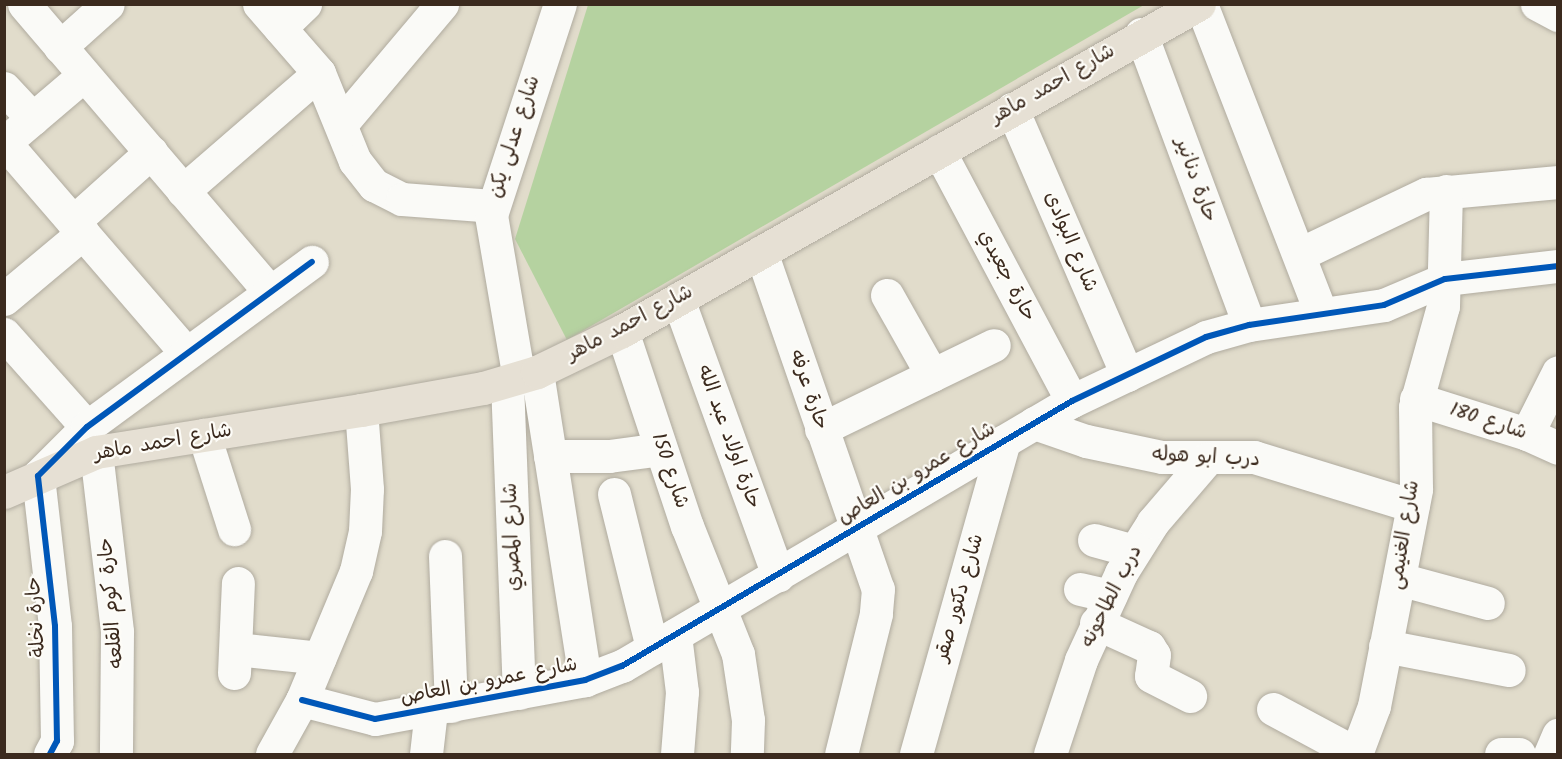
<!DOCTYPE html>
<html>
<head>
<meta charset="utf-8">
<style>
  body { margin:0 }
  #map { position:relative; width:1562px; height:759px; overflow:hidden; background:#e1dccb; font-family:Kalam,"Playpen Sans Arabic",sans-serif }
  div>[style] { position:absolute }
  .green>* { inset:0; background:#b5d2a0 }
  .roads { filter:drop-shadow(0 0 2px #b0ab9f) drop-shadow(0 0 2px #b0ab9f) }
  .minor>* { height:33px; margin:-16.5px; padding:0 16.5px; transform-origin:16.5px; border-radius:16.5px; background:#fafaf7 }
  .major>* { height:33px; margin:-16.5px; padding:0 16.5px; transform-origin:16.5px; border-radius:16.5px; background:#e6e0d4 }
  .cycleway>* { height:6px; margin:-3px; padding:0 3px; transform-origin:3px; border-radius:3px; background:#0057b8 }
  span { translate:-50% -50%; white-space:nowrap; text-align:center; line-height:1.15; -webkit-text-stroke:4.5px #fdfcf7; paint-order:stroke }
  .street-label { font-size:20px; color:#3b2a1e }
  .frame { position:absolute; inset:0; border:6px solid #3b2a1e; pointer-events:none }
</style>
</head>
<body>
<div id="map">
  <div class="green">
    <i style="clip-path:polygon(588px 5px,1144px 5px,567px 340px,515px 239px)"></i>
  </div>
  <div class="roads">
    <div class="minor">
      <i style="left:24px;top:4px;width:379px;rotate:49.5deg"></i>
      <i style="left:259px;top:4px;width:91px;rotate:49deg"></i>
      <i style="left:319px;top:73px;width:95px;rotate:67.8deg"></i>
      <i style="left:355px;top:161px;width:31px;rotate:52deg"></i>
      <i style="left:374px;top:185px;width:31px;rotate:27deg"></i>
      <i style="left:402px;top:199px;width:90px;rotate:4.4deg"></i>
      <i style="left:1201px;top:4px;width:332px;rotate:68.8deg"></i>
      <i style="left:1537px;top:4px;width:24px;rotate:28deg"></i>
      <i style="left:280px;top:28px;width:35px;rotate:-44deg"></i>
      <i style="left:1141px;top:34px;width:310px;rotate:69.6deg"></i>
      <i style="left:60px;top:47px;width:64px;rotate:-41.9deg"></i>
      <i style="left:4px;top:88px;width:42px;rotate:46.9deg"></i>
      <i style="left:1012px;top:109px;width:290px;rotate:66.6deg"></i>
      <i style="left:341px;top:124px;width:157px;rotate:-49.9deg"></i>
      <i style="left:4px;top:143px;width:105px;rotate:-40.4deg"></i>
      <i style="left:5px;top:143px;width:277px;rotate:49.2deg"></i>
      <i style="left:939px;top:151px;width:283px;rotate:62deg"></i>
      <i style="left:183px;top:191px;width:180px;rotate:-40.9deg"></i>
      <i style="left:73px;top:222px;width:105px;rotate:-41.9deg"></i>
      <i style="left:761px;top:252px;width:357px;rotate:70.9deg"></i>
      <i style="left:878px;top:589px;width:25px;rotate:95deg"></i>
      <i style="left:876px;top:614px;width:144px;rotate:104deg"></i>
      <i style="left:1300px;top:254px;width:140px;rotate:-25.5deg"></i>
      <i style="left:1426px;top:194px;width:133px;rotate:-5.2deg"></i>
      <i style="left:887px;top:295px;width:92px;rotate:60.6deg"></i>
      <i style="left:4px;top:299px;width:103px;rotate:-39.9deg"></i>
      <i style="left:678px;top:299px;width:294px;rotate:70.1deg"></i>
      <i style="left:622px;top:331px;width:206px;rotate:71.6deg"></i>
      <i style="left:687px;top:526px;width:138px;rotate:68.3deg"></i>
      <i style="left:738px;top:654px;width:67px;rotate:81.4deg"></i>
      <i style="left:748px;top:720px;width:34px;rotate:92deg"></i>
      <i style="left:4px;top:334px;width:125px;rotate:48.3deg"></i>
      <i style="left:537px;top:372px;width:312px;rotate:81.1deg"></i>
      <i style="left:519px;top:379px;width:166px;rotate:-99.7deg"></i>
      <i style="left:491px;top:215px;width:222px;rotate:-71.9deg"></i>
      <i style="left:507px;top:382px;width:311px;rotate:87.8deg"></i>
      <i style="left:1416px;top:399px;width:116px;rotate:17.5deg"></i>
      <i style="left:1527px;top:434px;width:34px;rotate:24deg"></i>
      <i style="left:1034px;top:423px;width:55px;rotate:19.1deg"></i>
      <i style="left:1086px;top:441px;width:78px;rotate:11.9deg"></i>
      <i style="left:1162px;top:457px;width:92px"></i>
      <i style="left:1254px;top:457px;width:166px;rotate:17.1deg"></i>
      <i style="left:821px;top:429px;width:192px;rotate:-25.9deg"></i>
      <i style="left:1527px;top:434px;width:69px;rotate:-63.4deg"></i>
      <i style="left:204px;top:435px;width:99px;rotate:72.3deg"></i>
      <i style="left:96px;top:452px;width:181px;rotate:83.3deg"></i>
      <i style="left:117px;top:632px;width:122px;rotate:90.5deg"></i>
      <i style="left:550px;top:456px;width:59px"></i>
      <i style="left:609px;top:456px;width:52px;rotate:-7.7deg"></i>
      <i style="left:614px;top:494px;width:159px;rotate:76.1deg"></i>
      <i style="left:1094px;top:540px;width:41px;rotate:15.4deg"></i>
      <i style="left:445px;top:556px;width:150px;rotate:87.7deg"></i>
      <i style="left:1399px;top:579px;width:92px;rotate:15.1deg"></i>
      <i style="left:1080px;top:589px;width:31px;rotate:13deg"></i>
      <i style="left:1096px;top:623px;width:58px;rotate:24.4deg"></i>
      <i style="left:1149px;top:647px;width:9px;rotate:58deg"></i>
      <i style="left:1154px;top:655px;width:21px;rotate:98deg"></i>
      <i style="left:1151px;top:676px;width:44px;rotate:27.1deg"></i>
      <i style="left:675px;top:635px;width:57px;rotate:83deg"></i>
      <i style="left:682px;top:692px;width:62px;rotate:94.6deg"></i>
      <i style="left:1385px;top:646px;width:126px;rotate:11deg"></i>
      <i style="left:236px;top:649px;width:84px;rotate:6.1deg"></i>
      <i style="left:234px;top:673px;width:90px;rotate:-87.5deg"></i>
      <i style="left:302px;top:700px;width:75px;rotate:14.6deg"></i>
      <i style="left:375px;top:719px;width:214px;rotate:-10.5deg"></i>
      <i style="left:585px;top:680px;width:40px;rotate:-21deg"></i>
      <i style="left:622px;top:666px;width:522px;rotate:-30.49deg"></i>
      <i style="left:1072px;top:401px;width:148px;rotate:-25.5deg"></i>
      <i style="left:1206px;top:337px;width:45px;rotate:-15.6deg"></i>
      <i style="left:1249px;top:325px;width:136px;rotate:-8.4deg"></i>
      <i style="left:1384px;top:305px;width:66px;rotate:-23.1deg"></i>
      <i style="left:1445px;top:279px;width:114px;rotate:-6.6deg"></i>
      <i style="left:1273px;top:709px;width:95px;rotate:28.2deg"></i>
      <i style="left:50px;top:754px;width:15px;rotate:-62deg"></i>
      <i style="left:57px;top:741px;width:115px;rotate:-91deg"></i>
      <i style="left:55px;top:626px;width:151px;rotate:-96.5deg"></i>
      <i style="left:38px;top:476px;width:69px;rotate:-45deg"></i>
      <i style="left:87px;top:427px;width:279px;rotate:-36.3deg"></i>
      <i style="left:272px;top:754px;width:62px;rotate:-60.9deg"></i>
      <i style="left:302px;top:700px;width:140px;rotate:-67.3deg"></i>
      <i style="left:356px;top:571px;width:41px;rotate:-77.3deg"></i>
      <i style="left:365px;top:531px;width:42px;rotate:-87.3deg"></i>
      <i style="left:367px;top:489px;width:79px;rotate:-94.3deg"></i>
      <i style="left:426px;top:754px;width:44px;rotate:-83.5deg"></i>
      <i style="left:916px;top:754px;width:325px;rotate:-74.3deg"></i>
      <i style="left:1050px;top:754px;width:99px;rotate:-71.7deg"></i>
      <i style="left:1081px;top:660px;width:96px;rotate:-65.3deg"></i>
      <i style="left:1121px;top:573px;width:60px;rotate:-57.9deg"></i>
      <i style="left:1153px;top:522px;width:83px;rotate:-49.4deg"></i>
      <i style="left:1356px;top:754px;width:51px;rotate:-69.4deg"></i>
      <i style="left:1374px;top:706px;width:221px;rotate:-79deg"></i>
      <i style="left:1416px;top:489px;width:82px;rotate:-90.7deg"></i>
      <i style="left:1415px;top:407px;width:105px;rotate:-74.5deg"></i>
      <i style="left:1443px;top:306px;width:115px;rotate:-88.5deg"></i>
      <i style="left:1501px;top:754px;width:18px"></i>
      <i style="left:1550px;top:754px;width:21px;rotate:-67deg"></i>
    </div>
    <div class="major">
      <i style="left:4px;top:492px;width:100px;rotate:-23.5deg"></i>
      <i style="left:96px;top:452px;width:268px;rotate:-9deg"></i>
      <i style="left:361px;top:410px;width:124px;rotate:-10.2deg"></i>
      <i style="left:483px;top:388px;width:56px;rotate:-16.5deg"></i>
      <i style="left:537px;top:372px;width:94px;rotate:-25.8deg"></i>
      <i style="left:622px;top:331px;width:663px;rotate:-29.54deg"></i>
    </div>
  </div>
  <div class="cycleway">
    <i style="left:302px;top:700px;width:75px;rotate:14.6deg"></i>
    <i style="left:375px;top:719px;width:214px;rotate:-10.5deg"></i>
    <i style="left:585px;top:680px;width:40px;rotate:-21deg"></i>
    <i style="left:622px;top:666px;width:522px;rotate:-30.49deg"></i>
    <i style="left:1072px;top:401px;width:148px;rotate:-25.5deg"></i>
    <i style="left:1206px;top:337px;width:45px;rotate:-15.6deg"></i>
    <i style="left:1249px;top:325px;width:136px;rotate:-8.4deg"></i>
    <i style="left:1384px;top:305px;width:66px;rotate:-23.1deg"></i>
    <i style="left:1445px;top:279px;width:114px;rotate:-6.6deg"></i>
    <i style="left:50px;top:754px;width:15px;rotate:-62deg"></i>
    <i style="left:57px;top:741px;width:115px;rotate:-91deg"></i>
    <i style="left:55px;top:626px;width:151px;rotate:-96.5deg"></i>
    <i style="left:38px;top:476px;width:69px;rotate:-45deg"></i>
    <i style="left:87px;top:427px;width:279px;rotate:-36.3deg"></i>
  </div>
  <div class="street-label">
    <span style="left:1053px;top:85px;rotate:-30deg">شارع احمد ماهر</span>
    <span style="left:515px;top:137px;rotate:-72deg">شارع عدلى يكن</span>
    <span style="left:1195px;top:180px;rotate:70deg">حارة دنانير</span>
    <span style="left:1070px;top:242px;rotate:67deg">شارع البوادى</span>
    <span style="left:1006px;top:276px;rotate:62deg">حارة جعيدي</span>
    <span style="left:630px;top:324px;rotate:-28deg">شارع احمد ماهر</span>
    <span style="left:808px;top:390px;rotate:71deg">حارة عرفه</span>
    <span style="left:1488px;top:422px;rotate:18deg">شارع 180</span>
    <span style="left:728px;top:437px;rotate:70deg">حارة اولاد عبد الله</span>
    <span style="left:163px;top:443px;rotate:-10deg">شارع احمد ماهر</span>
    <span style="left:1206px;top:458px;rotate:3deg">درب ابو هوله</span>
    <span style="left:669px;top:471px;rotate:71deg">شارع 150</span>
    <span style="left:917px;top:474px;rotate:-31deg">شارع عمرو بن العاص</span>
    <span style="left:1405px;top:535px;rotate:-81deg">شارع الغنيمى</span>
    <span style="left:513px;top:537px;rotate:-92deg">شارع المصري</span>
    <span style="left:1112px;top:597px;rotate:-63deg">درب الطاحونه</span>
    <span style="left:960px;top:598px;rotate:-74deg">شارع دكتور صقر</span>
    <span style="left:112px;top:603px;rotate:-95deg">حارة كوم القلعه</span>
    <span style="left:37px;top:617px;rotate:-94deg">حارة نخلة</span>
    <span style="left:489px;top:682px;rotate:-11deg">شارع عمرو بن العاص</span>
  </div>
  <div class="frame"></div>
</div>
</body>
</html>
